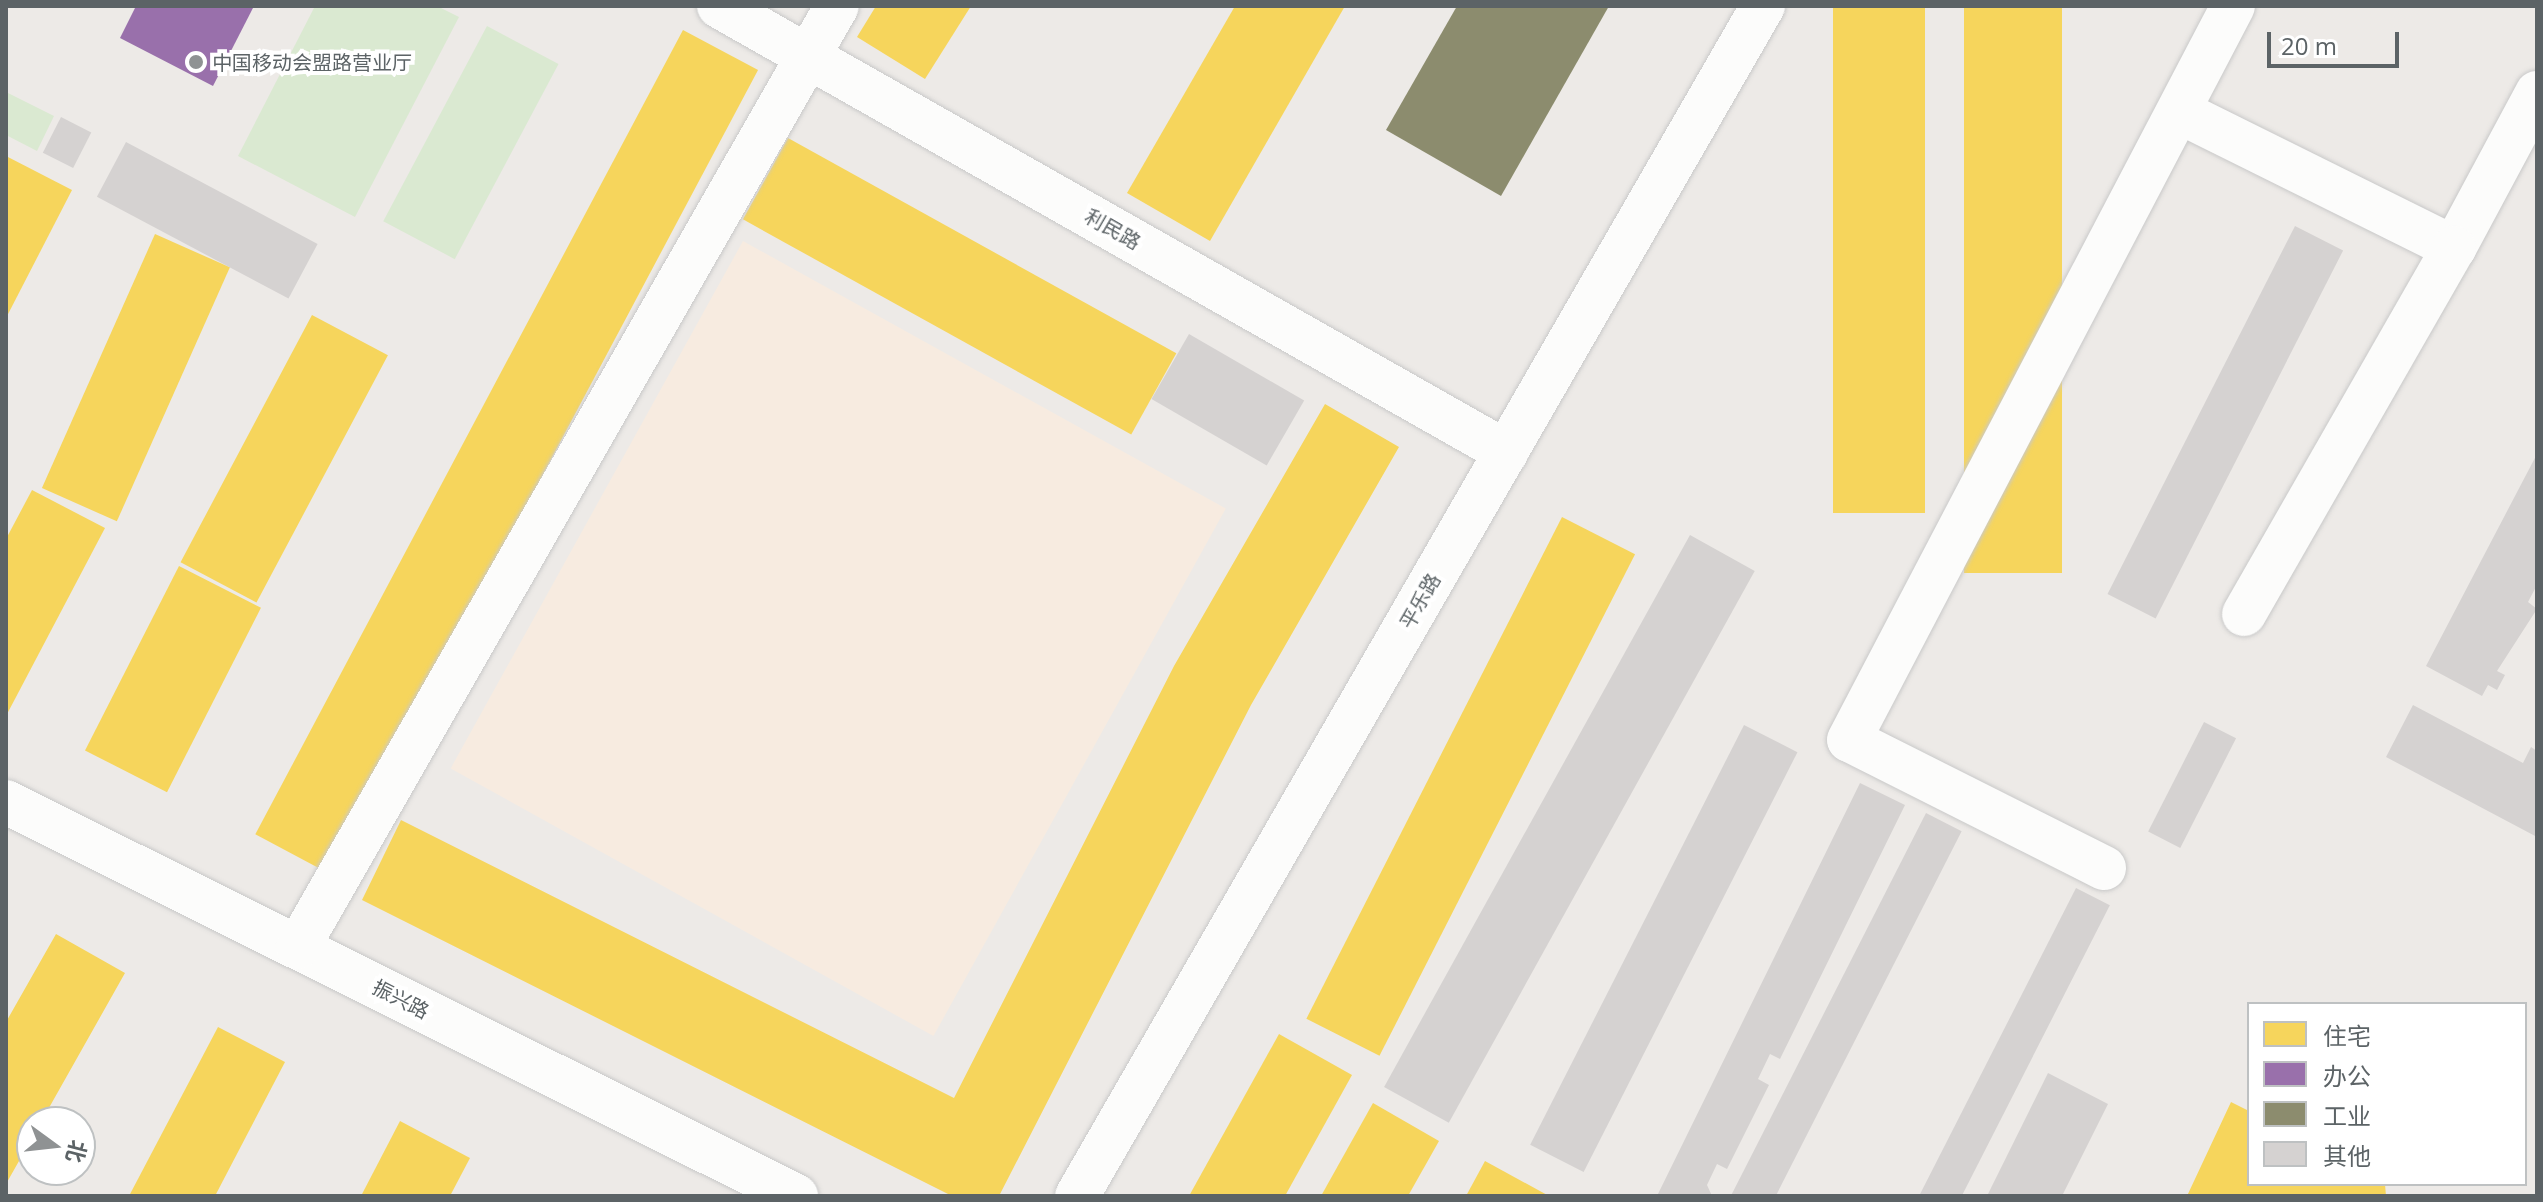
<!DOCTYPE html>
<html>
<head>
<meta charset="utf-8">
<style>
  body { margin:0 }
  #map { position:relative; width:2543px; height:1202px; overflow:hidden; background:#edeae7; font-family:"Open Sans","Noto Sans SC",sans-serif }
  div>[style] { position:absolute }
  .commercial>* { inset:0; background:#f7ebe0; transform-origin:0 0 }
  .green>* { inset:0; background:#dae9d1; transform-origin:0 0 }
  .homes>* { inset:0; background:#f6d55c; transform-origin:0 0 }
  .offices>* { inset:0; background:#9970ab }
  .industry>* { inset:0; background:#8c8c6e }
  .building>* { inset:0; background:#d5d2d1; transform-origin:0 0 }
  .roads { filter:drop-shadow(0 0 2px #c9c9c9) drop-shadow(0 0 2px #c9c9c9) }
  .minor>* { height:44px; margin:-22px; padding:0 22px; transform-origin:22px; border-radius:22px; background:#fcfcfb }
  .dots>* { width:22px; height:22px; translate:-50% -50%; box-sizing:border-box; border:4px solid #fff; border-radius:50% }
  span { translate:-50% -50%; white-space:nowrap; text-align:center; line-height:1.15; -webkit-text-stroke:8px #fff; paint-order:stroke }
  .poi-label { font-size:20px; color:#5c6366 }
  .left { translate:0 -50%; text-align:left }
  .street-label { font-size:20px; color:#5c6366 }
  .frame { position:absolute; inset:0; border:8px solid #5c6366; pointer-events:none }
  .legend { position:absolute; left:2247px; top:1002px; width:280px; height:184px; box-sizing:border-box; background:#fff; border:2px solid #bec1c2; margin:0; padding:10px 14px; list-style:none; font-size:24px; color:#5c6366 }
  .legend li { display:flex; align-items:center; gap:16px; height:40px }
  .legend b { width:40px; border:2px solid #bec1c2 }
  .north { position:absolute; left:16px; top:1106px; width:80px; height:80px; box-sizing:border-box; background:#fff; border:2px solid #bec1c2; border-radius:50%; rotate:105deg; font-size:22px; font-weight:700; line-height:32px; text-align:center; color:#5c6366 }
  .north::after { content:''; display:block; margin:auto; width:28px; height:36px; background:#8f9293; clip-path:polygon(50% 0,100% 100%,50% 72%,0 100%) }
  .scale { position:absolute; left:2267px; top:32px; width:132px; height:36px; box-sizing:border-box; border:4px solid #5c6366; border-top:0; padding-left:10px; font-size:24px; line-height:28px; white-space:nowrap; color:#5c6366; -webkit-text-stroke:6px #fff; paint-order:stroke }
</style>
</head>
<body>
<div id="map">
  <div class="commercial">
    <i style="left:743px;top:241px;width:552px;height:603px;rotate:29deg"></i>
  </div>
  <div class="green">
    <i style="clip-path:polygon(315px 6px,437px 6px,459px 17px,355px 217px,238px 156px)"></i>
    <i style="left:487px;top:26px;width:81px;height:221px;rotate:28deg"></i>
    <i style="clip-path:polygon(6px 92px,54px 116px,37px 151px,6px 135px)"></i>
  </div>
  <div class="homes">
    <i style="clip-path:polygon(876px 6px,971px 6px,925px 79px,857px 37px)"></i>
    <i style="clip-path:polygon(1235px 6px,1345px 6px,1210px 241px,1127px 193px)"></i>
    <i style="left:1833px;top:6px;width:92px;height:507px"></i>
    <i style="left:1964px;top:6px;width:98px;height:567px"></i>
    <i style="left:683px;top:30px;width:85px;height:911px;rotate:28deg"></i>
    <i style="left:788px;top:138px;width:444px;height:93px;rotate:29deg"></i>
    <i style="clip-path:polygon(6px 156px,72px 190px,6px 318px)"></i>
    <i style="left:155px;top:234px;width:82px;height:278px;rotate:24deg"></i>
    <i style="left:312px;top:315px;width:86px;height:280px;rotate:28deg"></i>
    <i style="clip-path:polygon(1325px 404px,1399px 447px,1251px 705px,999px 1196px,952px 1196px,362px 900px,401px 820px,954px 1098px,1174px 666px)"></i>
    <i style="clip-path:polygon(32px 490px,105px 528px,6px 716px,6px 539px)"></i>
    <i style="left:1562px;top:517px;width:82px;height:563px;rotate:27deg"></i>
    <i style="left:179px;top:566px;width:92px;height:207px;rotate:27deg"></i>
    <i style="clip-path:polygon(56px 934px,125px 973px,41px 1122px,32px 1122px,32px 1138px,6px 1184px,6px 1022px)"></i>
    <i style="clip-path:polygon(218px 1027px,285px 1062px,215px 1196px,129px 1196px)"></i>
    <i style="clip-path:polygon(1279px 1034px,1352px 1075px,1285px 1196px,1189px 1196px)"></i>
    <i style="clip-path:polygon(2231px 1102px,2249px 1111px,2249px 1184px,2385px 1184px,2386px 1196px,2187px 1196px)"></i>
    <i style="clip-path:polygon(1373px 1103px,1439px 1141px,1408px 1196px,1321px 1196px)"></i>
    <i style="clip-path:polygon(400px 1121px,470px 1158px,450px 1196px,361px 1196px)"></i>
    <i style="clip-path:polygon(1485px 1161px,1549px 1196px,1466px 1196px)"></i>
  </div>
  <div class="offices">
    <i style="clip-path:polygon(136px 6px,254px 6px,213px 86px,120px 38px)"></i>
  </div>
  <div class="industry">
    <i style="clip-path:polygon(1457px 6px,1609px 6px,1501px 196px,1386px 130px)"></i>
  </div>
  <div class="building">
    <i style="left:61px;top:117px;width:34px;height:40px;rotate:27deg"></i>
    <i style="left:126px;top:142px;width:217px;height:62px;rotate:28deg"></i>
    <i style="left:2295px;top:226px;width:54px;height:413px;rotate:27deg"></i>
    <i style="left:1189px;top:334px;width:133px;height:75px;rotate:30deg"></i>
    <i style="clip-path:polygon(2537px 454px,2537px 585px,2528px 602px,2537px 609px,2497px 671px,2505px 675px,2497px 690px,2488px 685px,2482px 696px,2426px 666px)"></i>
    <i style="left:1690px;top:535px;width:74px;height:631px;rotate:29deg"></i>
    <i style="clip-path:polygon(2413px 705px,2523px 763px,2531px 747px,2537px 751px,2537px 837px,2386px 757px)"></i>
    <i style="left:2204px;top:722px;width:36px;height:123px;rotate:27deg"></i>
    <i style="left:1744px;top:725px;width:60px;height:471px;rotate:27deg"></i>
    <i style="clip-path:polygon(1860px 783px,1905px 805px,1780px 1059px,1770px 1054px,1758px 1079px,1769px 1085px,1727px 1169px,1717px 1164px,1707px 1185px,1712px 1196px,1657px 1196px)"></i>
    <i style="left:1926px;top:813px;width:40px;height:428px;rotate:27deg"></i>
    <i style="left:2076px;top:888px;width:38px;height:344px;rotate:27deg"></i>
    <i style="clip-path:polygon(2048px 1073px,2108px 1104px,2062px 1196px,1987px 1196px)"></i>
  </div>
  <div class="roads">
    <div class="minor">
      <i style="left:719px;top:6px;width:905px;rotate:29.54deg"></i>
      <i style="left:2180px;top:112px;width:306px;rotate:26.4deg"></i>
      <i style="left:2454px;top:248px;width:176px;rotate:-61.8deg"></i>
      <i style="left:2244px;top:614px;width:422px;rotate:-60.2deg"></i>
      <i style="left:6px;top:802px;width:883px;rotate:26.51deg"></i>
      <i style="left:2104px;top:868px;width:285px;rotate:-153.3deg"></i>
      <i style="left:1849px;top:740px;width:828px;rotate:-62.38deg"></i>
      <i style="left:298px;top:947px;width:1084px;rotate:-60.2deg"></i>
      <i style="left:1077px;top:1196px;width:1374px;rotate:-60.04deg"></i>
    </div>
  </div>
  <div class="dots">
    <i style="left:196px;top:62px;background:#8f9293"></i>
  </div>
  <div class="poi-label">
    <span class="left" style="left:212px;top:62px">中国移动会盟路营业厅</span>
  </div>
  <div class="street-label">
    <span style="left:1113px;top:229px;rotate:30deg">利民路</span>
    <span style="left:1420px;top:601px;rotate:-60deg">平乐路</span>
    <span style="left:401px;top:999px;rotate:27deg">振兴路</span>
  </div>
  <div class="frame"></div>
  <ul class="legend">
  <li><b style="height:22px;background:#f6d55c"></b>住宅</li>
  <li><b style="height:22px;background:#9970ab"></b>办公</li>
  <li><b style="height:22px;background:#8c8c6e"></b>工业</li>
  <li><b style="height:22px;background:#d5d2d1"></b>其他</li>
  </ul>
  <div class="north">北</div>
  <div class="scale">20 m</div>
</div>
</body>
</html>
